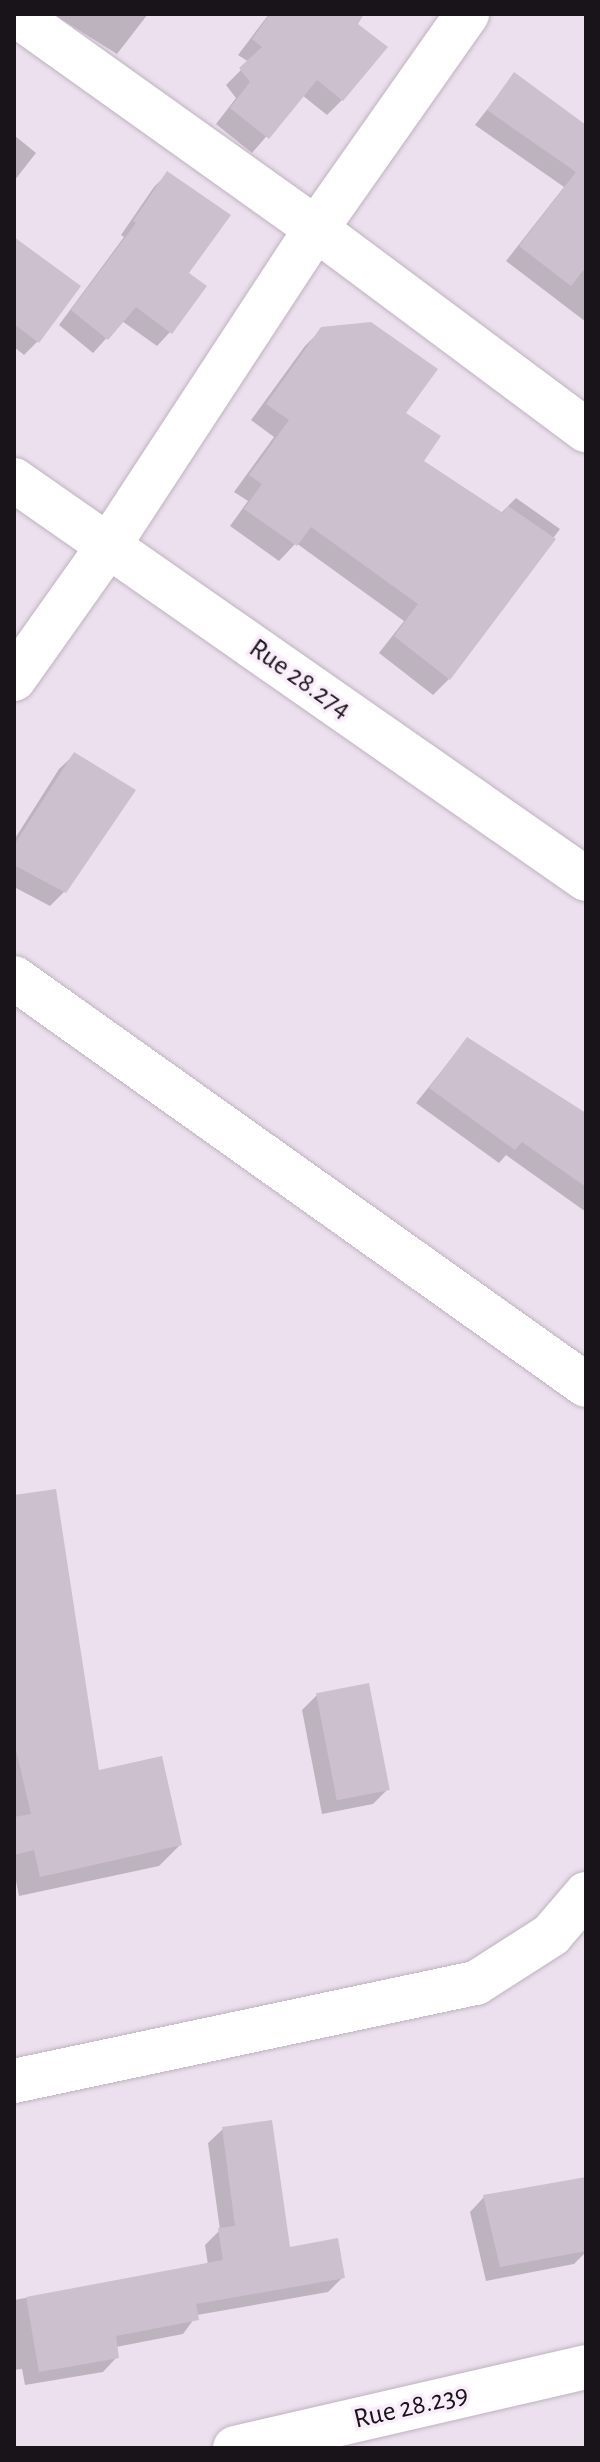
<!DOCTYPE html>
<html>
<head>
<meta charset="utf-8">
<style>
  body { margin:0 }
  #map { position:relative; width:600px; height:2462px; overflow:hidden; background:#ede0ee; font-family:"Alegreya Sans",sans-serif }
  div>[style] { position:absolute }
  .shadow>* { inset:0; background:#0003 }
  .building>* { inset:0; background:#cdc0ce; transform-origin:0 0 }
  .roads { filter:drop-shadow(0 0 2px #bfb2c0) drop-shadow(0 0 2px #bfb2c0) }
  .street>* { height:44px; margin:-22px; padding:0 22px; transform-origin:22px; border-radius:22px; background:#fff }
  span { translate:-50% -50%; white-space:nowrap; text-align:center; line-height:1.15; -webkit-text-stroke:7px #faedfb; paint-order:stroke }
  .street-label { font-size:28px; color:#191419 }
  .frame { position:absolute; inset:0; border:16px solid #191419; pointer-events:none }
</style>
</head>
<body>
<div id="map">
  <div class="shadow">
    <i style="clip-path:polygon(53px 14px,148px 14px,117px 54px)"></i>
    <i style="clip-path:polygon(269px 14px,362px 14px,355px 24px,342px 100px,327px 115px,302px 95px,252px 153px,216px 124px,236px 98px,226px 85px,249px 62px,238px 55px)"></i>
    <i style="clip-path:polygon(514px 75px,586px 127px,586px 322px,506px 261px,564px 187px,475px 125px)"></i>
    <i style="clip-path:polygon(14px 135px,36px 153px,14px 181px)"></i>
    <i style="clip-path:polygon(167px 174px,186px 274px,170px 332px,157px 346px,122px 321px,93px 353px,59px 325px,124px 237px,121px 235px,154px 187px)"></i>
    <i style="clip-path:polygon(14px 239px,38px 341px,24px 355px,14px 347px)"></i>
    <i style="clip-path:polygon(322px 329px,403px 413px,421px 462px,500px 514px,516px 498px,560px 529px,449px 679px,433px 695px,379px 653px,404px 621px,296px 543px,279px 561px,230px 526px,248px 501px,234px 492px,274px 437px,251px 420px,305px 346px)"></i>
    <i style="clip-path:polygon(74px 755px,65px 891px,50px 906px,14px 887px,14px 840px,59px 769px)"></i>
    <i style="clip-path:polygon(467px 1039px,586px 1116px,586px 1212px,506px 1155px,499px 1163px,416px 1103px)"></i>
    <i style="clip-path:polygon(14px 1497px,97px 1773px,180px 1845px,159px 1866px,19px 1896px,14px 1871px)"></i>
    <i style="clip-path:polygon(317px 1695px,387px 1790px,373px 1804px,322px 1814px,302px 1710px)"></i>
    <i style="clip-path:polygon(223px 2129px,288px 2250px,343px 2277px,328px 2292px,197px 2315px,183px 2334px,116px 2347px,117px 2357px,103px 2372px,25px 2385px,22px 2369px,14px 2370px,14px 2300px,208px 2265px,205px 2245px,220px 2230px,208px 2143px)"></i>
    <i style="clip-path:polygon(484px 2197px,586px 2237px,586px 2252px,574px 2264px,486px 2281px,470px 2212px)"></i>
  </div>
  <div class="building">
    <i style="clip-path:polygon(270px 14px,364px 14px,358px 24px,388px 47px,343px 101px,317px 80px,269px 139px,230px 108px,250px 82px,239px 68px,262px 47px,252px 39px)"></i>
    <i style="clip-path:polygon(514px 72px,586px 125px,586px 267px,571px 286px,519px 246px,576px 172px,487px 110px)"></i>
    <i style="clip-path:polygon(167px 171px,231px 215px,189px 273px,207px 286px,172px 334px,136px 307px,108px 340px,71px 310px,136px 223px,133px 221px)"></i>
    <i style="clip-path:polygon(14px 237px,81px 286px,39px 343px,14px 324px)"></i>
    <i style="clip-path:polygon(371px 322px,438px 369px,406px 413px,441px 436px,424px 461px,503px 513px,508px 506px,556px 539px,450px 680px,394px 636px,418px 604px,311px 527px,297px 546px,244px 509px,262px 484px,249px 475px,289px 420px,266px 404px,321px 327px)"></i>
    <i style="clip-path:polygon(74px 752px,136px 790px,66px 893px,14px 865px,14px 845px)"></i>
    <i style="clip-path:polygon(467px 1037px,586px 1113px,586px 1187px,522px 1142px,515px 1150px,429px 1088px)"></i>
    <i style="clip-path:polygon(56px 1489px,99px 1770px,162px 1756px,182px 1845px,40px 1877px,34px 1850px,14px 1855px,14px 1817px,31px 1814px,14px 1741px,14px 1495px)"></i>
    <i style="left:369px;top:1683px;width:109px;height:54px;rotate:79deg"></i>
    <i style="clip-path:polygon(272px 2120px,290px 2247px,338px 2238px,345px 2278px,196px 2304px,199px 2320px,116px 2336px,119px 2358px,39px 2372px,26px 2297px,223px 2260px,218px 2228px,235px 2226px,222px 2127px)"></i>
    <i style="clip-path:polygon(586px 2177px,586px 2251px,500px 2267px,483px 2195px)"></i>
  </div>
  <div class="roads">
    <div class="street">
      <i style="left:15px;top:14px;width:370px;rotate:35.5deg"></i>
      <i style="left:316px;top:229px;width:337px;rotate:36.7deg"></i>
      <i style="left:14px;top:480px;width:697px;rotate:34.9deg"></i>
      <i style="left:14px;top:679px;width:164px;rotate:-54.7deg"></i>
      <i style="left:109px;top:545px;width:378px;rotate:-56.8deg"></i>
      <i style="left:316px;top:229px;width:263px;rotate:-54.9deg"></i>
      <i style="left:14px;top:978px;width:702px;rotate:35.43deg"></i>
      <i style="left:14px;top:2081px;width:472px;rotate:-12deg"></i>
      <i style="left:476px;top:1983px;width:89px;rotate:-32.6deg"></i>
      <i style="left:551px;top:1935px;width:54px;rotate:-49.5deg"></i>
      <i style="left:235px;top:2448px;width:360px;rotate:-13deg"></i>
    </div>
  </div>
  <div class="street-label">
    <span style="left:300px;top:679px;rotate:35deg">Rue 28.274</span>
    <span style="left:411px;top:2407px;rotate:-13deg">Rue 28.239</span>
  </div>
  <div class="frame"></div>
</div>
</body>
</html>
